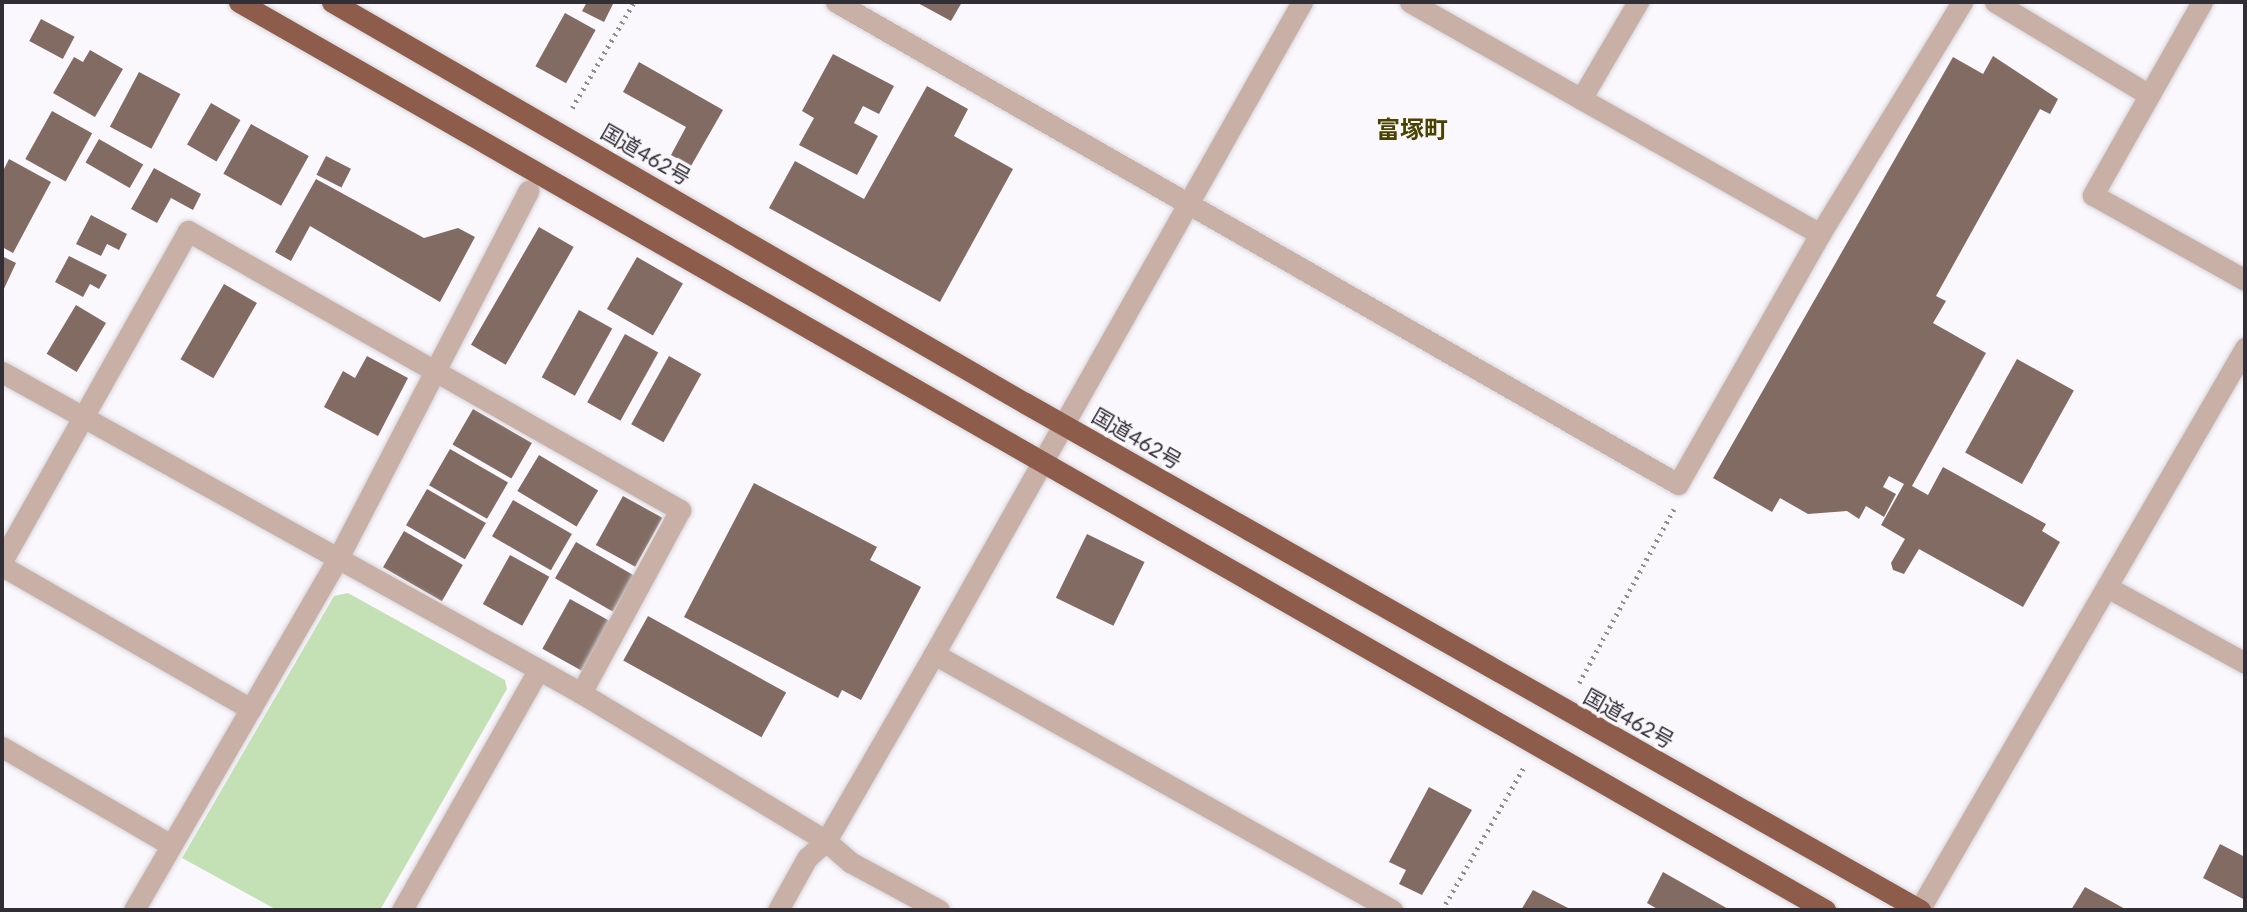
<!DOCTYPE html>
<html>
<head>
<meta charset="utf-8">
<style>
  body { margin:0 }
  #map { position:relative; width:2247px; height:912px; overflow:hidden; background:#faf8fd; font-family:Lato,"Noto Sans JP",sans-serif }
  div>[style] { position:absolute }
  .green>* { inset:0; background:#c4e1b6 }
  .building>* { inset:0; background:#826b62; transform-origin:0 0 }
  .path>* { height:4.5px; margin-top:-2.25px; transform-origin:0; background:repeating-linear-gradient(90deg,#908e94 0 2px,transparent 0 7px) }
  .roads { filter:drop-shadow(0 0 2px #d6d4d9) drop-shadow(0 0 2px #d6d4d9) }
  .minor>* { height:21px; margin:-10.5px; padding:0 10.5px; transform-origin:10.5px; border-radius:10.5px; background:#c9b0a7 }
  .highway>* { height:21px; margin:-10.5px; padding:0 10.5px; transform-origin:10.5px; border-radius:10.5px; background:#8e5c4b }
  span { translate:-50% -50%; white-space:nowrap; text-align:center; line-height:1.15; -webkit-text-stroke:7px #faf8fd; paint-order:stroke }
  .street-label { font-size:21px; color:#312e36 }
  .quarter-label { font-size:24px; color:#4a4300; font-weight:700 }
  .frame { position:absolute; inset:0; border:4px solid #312e36; pointer-events:none }
</style>
</head>
<body>
<div id="map">
  <div class="green">
    <i style="clip-path:polygon(348px 593px,505px 680px,507px 689px,380px 910px,277px 910px,182px 858px,334px 596px)"></i>
  </div>
  <div class="building">
    <i style="clip-path:polygon(587px 2px,614px 2px,604px 22px,582px 11px)"></i>
    <i style="clip-path:polygon(916px 2px,962px 2px,951px 21px)"></i>
    <i style="left:565px;top:13px;width:35px;height:61px;rotate:29deg"></i>
    <i style="left:41px;top:19px;width:38px;height:25px;rotate:28deg"></i>
    <i style="clip-path:polygon(90px 50px,123px 69px,95px 117px,53px 93px,74px 57px,83px 62px)"></i>
    <i style="clip-path:polygon(833px 54px,894px 86px,879px 114px,863px 106px,854px 123px,878px 136px,857px 175px,799px 145px,814px 118px,802px 111px)"></i>
    <i style="clip-path:polygon(1993px 56px,2058px 99px,2050px 114px,2040px 109px,1936px 296px,1946px 301px,1933px 323px,1986px 353px,1912px 486px,1928px 495px,1943px 467px,2046px 524px,2042px 531px,2060px 542px,2023px 607px,1919px 549px,1904px 574px,1893px 570px,1891px 563px,1905px 539px,1881px 525px,1904px 484px,1889px 476px,1883px 487px,1896px 494px,1884px 517px,1866px 506px,1859px 519px,1847px 511px,1808px 514px,1780px 498px,1772px 512px,1713px 478px,1953px 57px,1983px 74px)"></i>
    <i style="clip-path:polygon(639px 62px,723px 110px,691px 166px,671px 155px,686px 127px,623px 92px)"></i>
    <i style="left:139px;top:72px;width:47px;height:62px;rotate:28deg"></i>
    <i style="clip-path:polygon(927px 86px,968px 109px,954px 136px,1013px 169px,940px 302px,769px 208px,795px 161px,864px 199px)"></i>
    <i style="left:211px;top:103px;width:34px;height:48px;rotate:30deg"></i>
    <i style="left:52px;top:111px;width:46px;height:55px;rotate:29deg"></i>
    <i style="left:251px;top:124px;width:66px;height:57px;rotate:29deg"></i>
    <i style="left:99px;top:139px;width:51px;height:27px;rotate:30deg"></i>
    <i style="left:326px;top:156px;width:28px;height:21px;rotate:27deg"></i>
    <i style="clip-path:polygon(9px 159px,51px 182px,13px 253px,2px 247px,2px 173px)"></i>
    <i style="clip-path:polygon(154px 168px,201px 194px,193px 210px,171px 198px,157px 223px,131px 209px)"></i>
    <i style="clip-path:polygon(316px 179px,424px 238px,458px 228px,475px 237px,440px 302px,310px 226px,291px 261px,275px 252px)"></i>
    <i style="clip-path:polygon(91px 215px,127px 234px,119px 250px,107px 244px,101px 256px,76px 244px)"></i>
    <i style="left:539px;top:227px;width:40px;height:136px;rotate:30deg"></i>
    <i style="clip-path:polygon(2px 256px,16px 263px,2px 293px)"></i>
    <i style="clip-path:polygon(69px 256px,107px 275px,99px 289px,90px 284px,83px 297px,55px 282px)"></i>
    <i style="left:637px;top:257px;width:53px;height:60px;rotate:30deg"></i>
    <i style="left:224px;top:284px;width:38px;height:87px;rotate:30deg"></i>
    <i style="left:76px;top:305px;width:35px;height:57px;rotate:31deg"></i>
    <i style="left:579px;top:310px;width:38px;height:77px;rotate:29deg"></i>
    <i style="left:625px;top:334px;width:38px;height:78px;rotate:29deg"></i>
    <i style="clip-path:polygon(367px 356px,408px 378px,378px 436px,324px 407px,343px 371px,355px 378px)"></i>
    <i style="left:669px;top:356px;width:37px;height:78px;rotate:29deg"></i>
    <i style="left:2017px;top:359px;width:65px;height:107px;rotate:29deg"></i>
    <i style="left:473px;top:409px;width:68px;height:41px;rotate:30deg"></i>
    <i style="left:450px;top:449px;width:67px;height:42px;rotate:30deg"></i>
    <i style="left:539px;top:455px;width:69px;height:42px;rotate:31deg"></i>
    <i style="clip-path:polygon(754px 483px,877px 547px,870px 560px,921px 587px,861px 700px,842px 690px,838px 698px,684px 617px)"></i>
    <i style="left:427px;top:489px;width:68px;height:42px;rotate:30deg"></i>
    <i style="left:623px;top:496px;width:45px;height:56px;rotate:29deg"></i>
    <i style="left:513px;top:500px;width:68px;height:42px;rotate:30deg"></i>
    <i style="left:404px;top:531px;width:68px;height:42px;rotate:30deg"></i>
    <i style="left:1087px;top:534px;width:64px;height:71px;rotate:26deg"></i>
    <i style="left:576px;top:542px;width:67px;height:42px;rotate:30deg"></i>
    <i style="left:510px;top:555px;width:45px;height:56px;rotate:29deg"></i>
    <i style="left:570px;top:599px;width:45px;height:57px;rotate:29deg"></i>
    <i style="left:648px;top:616px;width:158px;height:51px;rotate:29deg"></i>
    <i style="clip-path:polygon(1429px 787px,1472px 810px,1422px 895px,1399px 884px,1406px 870px,1389px 862px)"></i>
    <i style="clip-path:polygon(2220px 844px,2245px 857px,2245px 900px,2203px 878px)"></i>
    <i style="clip-path:polygon(1663px 872px,1730px 910px,1659px 910px,1647px 903px)"></i>
    <i style="clip-path:polygon(2085px 887px,2127px 910px,2071px 910px)"></i>
    <i style="clip-path:polygon(1533px 890px,1572px 910px,1521px 910px)"></i>
  </div>
  <div class="path">
    <i style="left:572px;top:108px;width:123px;rotate:-59.7deg"></i>
    <i style="left:1579px;top:683px;width:198px;rotate:-61.4deg"></i>
    <i style="left:1442px;top:910px;width:165px;rotate:-60.2deg"></i>
  </div>
  <div class="roads">
    <div class="minor">
      <i style="left:836px;top:2px;width:970px;rotate:29.79deg"></i>
      <i style="left:1678px;top:484px;width:288px;rotate:-60.4deg"></i>
      <i style="left:1820px;top:234px;width:272px;rotate:-58.5deg"></i>
      <i style="left:1410px;top:2px;width:471px;rotate:29.5deg"></i>
      <i style="left:1995px;top:2px;width:180px;rotate:31.1deg"></i>
      <i style="left:2202px;top:2px;width:222px;rotate:119.5deg"></i>
      <i style="left:2093px;top:195px;width:174px;rotate:29.2deg"></i>
      <i style="left:1581px;top:99px;width:113px;rotate:-59.6deg"></i>
      <i style="left:2px;top:372px;width:662px;rotate:29deg"></i>
      <i style="left:581px;top:693px;width:286px;rotate:31.1deg"></i>
      <i style="left:826px;top:841px;width:32px;rotate:41deg"></i>
      <i style="left:850px;top:862px;width:101px;rotate:28.3deg"></i>
      <i style="left:2px;top:561px;width:379px;rotate:-60.6deg"></i>
      <i style="left:188px;top:231px;width:566px;rotate:29.56deg"></i>
      <i style="left:680px;top:510px;width:208px;rotate:118.4deg"></i>
      <i style="left:2px;top:566px;width:287px;rotate:29.9deg"></i>
      <i style="left:2107px;top:587px;width:158px;rotate:28.8deg"></i>
      <i style="left:934px;top:654px;width:525px;rotate:29.2deg"></i>
      <i style="left:2px;top:747px;width:195px;rotate:30.1deg"></i>
      <i style="left:134px;top:910px;width:405px;rotate:-59.9deg"></i>
      <i style="left:337px;top:560px;width:416px;rotate:-62.6deg"></i>
      <i style="left:402px;top:910px;width:274px;rotate:-60.4deg"></i>
      <i style="left:778px;top:910px;width:60px;rotate:-60.9deg"></i>
      <i style="left:807px;top:858px;width:25px;rotate:-42deg"></i>
      <i style="left:826px;top:841px;width:216px;rotate:-60deg"></i>
      <i style="left:934px;top:654px;width:749px;rotate:-60.56deg"></i>
      <i style="left:1919px;top:910px;width:650px;rotate:-59.88deg"></i>
    </div>
    <div class="highway">
      <i style="left:239px;top:2px;width:1828px;rotate:29.79deg"></i>
      <i style="left:332px;top:2px;width:801px;rotate:30.06deg"></i>
      <i style="left:1025px;top:403px;width:1029px;rotate:29.53deg"></i>
    </div>
  </div>
  <div class="street-label">
    <span style="left:646px;top:154px;rotate:30deg">国道462号</span>
    <span style="left:1137px;top:438px;rotate:30deg">国道462号</span>
    <span style="left:1629px;top:718px;rotate:29deg">国道462号</span>
  </div>
  <div class="quarter-label">
    <span style="left:1412px;top:129px">富塚町</span>
  </div>
  <div class="frame"></div>
</div>
</body>
</html>
